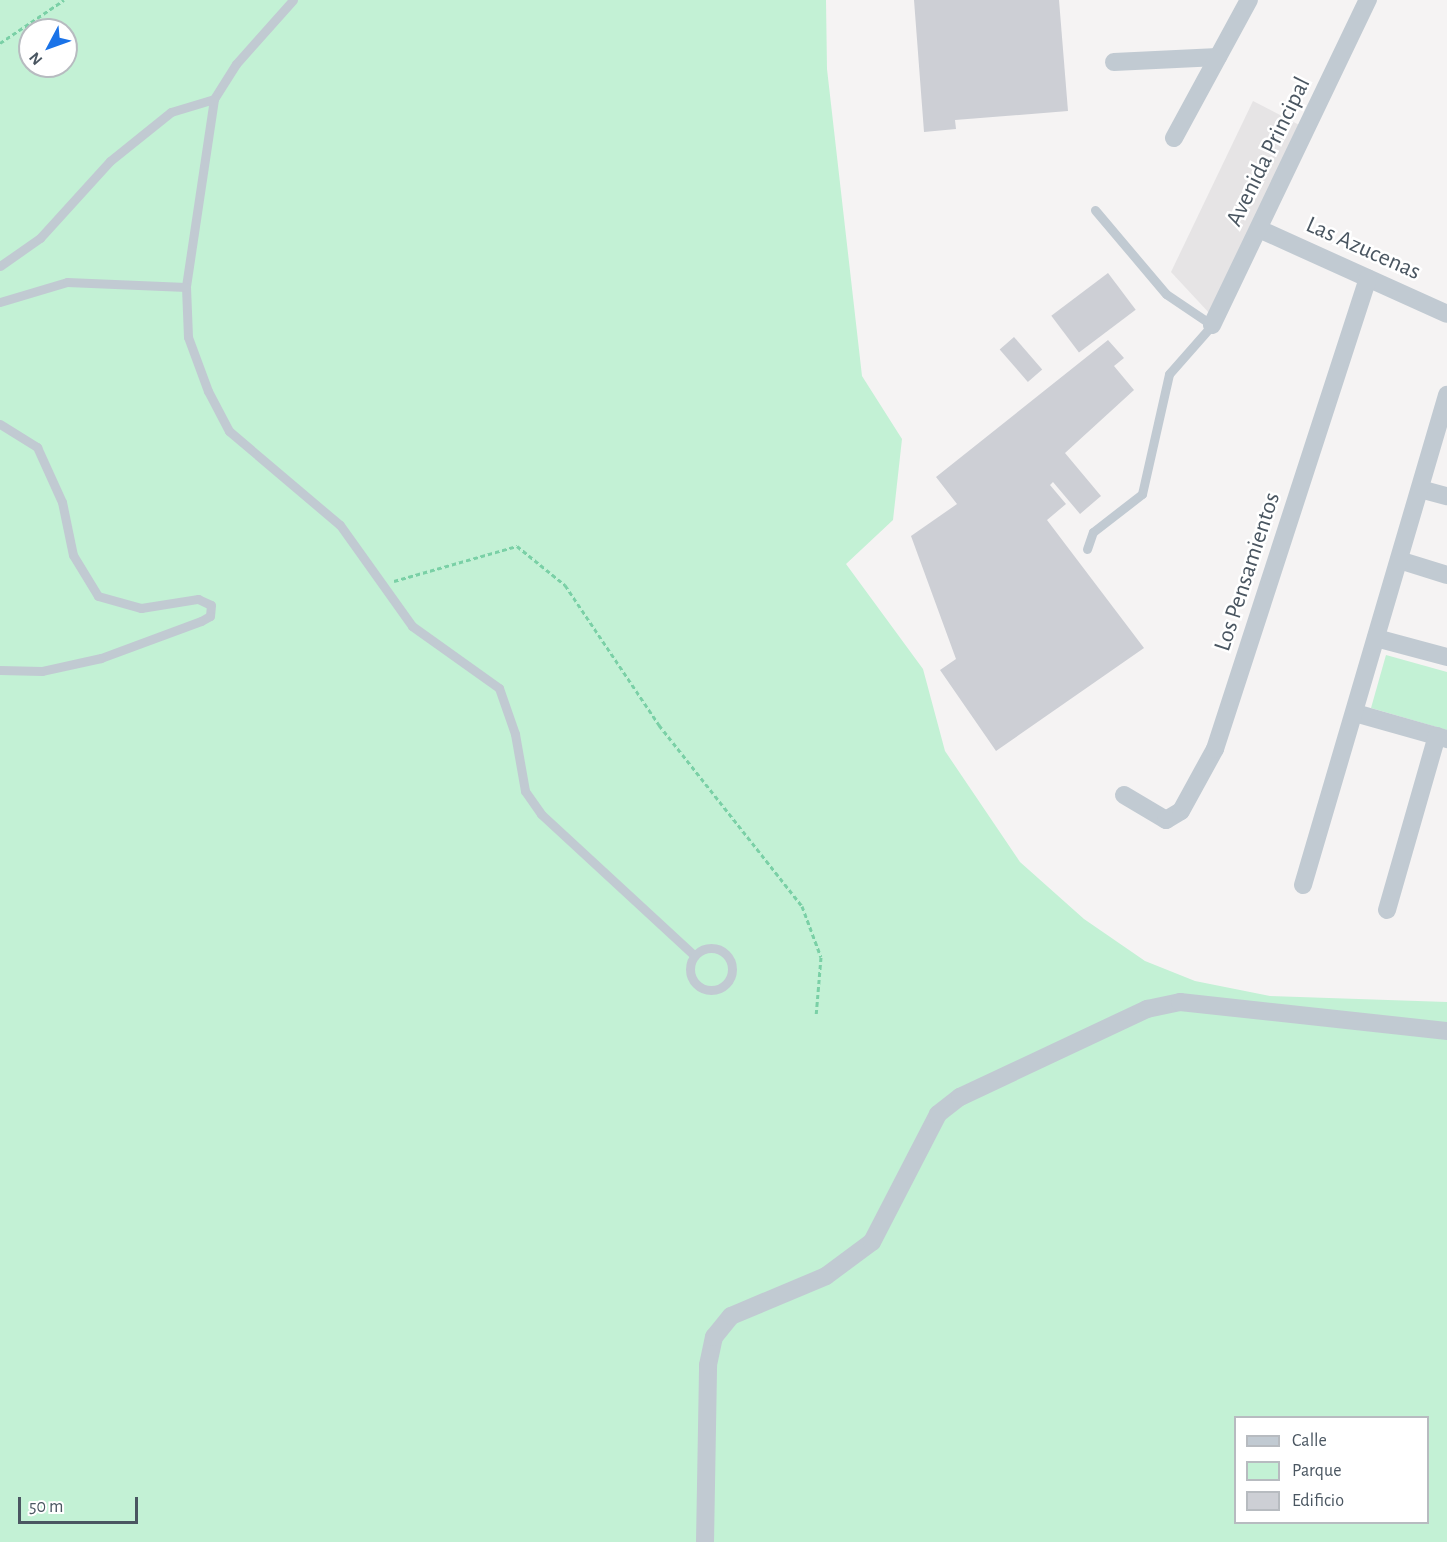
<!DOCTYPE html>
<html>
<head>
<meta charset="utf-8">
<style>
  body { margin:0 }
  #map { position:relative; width:1447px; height:1542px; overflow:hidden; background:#f5f3f3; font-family:"Alegreya Sans",sans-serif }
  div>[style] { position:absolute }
  .education>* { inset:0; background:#e6e4e5 }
  .green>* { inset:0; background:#c3f1d5 }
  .building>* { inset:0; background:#cdcfd5; transform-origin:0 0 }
  .path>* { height:3px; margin-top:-1.5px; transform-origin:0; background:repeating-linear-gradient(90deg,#7ad0a6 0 4.5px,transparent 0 7.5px) }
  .lane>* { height:9px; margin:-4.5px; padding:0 4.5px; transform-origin:4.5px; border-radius:4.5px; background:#c1cad2 }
  .lane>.ring { margin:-4.5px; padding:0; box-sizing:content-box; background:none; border:9px solid #c1cad2; border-radius:50% }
  .street>* { height:18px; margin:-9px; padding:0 9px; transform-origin:9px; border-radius:9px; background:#c1cad2 }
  span { translate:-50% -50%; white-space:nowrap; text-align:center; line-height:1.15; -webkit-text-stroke:5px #fff; paint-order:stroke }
  .street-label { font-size:24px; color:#4a5661 }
  .legend { position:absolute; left:1234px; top:1416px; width:195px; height:108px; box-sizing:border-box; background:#fff; border:2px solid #b7bbc0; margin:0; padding:8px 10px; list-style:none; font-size:18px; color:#4a5661 }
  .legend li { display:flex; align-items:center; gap:12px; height:30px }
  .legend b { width:30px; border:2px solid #b7bbc0 }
  .north { position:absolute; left:18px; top:18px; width:60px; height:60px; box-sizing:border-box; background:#fff; border:2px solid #b7bbc0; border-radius:50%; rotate:229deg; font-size:16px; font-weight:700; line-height:24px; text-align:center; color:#4a5661 }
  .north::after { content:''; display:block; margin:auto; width:21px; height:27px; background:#1a73e8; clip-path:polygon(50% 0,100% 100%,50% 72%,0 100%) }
  .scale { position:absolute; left:18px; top:1497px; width:120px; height:27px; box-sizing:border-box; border:3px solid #4a5661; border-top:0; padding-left:8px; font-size:18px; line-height:21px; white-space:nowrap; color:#4a5661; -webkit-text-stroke:4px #fff; paint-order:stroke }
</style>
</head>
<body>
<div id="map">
  <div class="education">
    <i style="clip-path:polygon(1253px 101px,1307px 129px,1211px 315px,1171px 272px)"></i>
  </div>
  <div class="green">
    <i style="clip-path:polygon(evenodd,0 0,826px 0,827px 69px,862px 376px,902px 439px,893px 520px,846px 564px,923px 669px,945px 751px,1020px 862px,1084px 919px,1145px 961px,1195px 981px,1270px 996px,1447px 1002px,1447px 1542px,0 1542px,0 0,30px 30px,66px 30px,66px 66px,30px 66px,30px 30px,0 0,1236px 1418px,1428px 1418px,1428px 1522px,1236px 1522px,1236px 1418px)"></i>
    <i style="clip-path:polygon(1386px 655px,1447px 672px,1447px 730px,1371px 708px)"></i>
  </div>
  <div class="building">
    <i style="clip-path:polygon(914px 0,1059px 0,1068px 111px,955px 120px,956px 129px,924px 132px)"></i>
    <i style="left:1108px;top:273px;width:46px;height:71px;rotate:53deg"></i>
    <i style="left:1014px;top:337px;width:43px;height:19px;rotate:49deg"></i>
    <i style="clip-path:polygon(1108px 340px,1124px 358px,1114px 366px,1134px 390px,1065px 453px,1101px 496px,1080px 514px,1053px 482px,1050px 485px,1066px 504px,1047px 520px,1144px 648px,996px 751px,940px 670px,956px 659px,911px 536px,957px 504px,936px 477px)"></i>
  </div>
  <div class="path">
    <i style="left:0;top:43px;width:77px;rotate:-33.9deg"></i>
    <i style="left:394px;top:581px;width:128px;rotate:-15.9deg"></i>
    <i style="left:517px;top:546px;width:62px;rotate:39.1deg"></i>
    <i style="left:565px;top:585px;width:169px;rotate:56.1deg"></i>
    <i style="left:659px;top:725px;width:231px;rotate:51.7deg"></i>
    <i style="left:802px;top:906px;width:54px;rotate:69.6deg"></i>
    <i style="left:821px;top:957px;width:59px;rotate:94.8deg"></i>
  </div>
  <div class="lane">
    <i style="left:293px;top:0;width:86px;rotate:131.7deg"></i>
    <i style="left:236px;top:64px;width:41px;rotate:122.2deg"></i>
    <i style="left:214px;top:99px;width:190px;rotate:98.5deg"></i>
    <i style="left:186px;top:287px;width:50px;rotate:87.7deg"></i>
    <i style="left:188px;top:337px;width:58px;rotate:69.7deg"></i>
    <i style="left:208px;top:391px;width:45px;rotate:62.3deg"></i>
    <i style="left:229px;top:431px;width:145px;rotate:40.3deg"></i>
    <i style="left:340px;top:525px;width:124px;rotate:54.5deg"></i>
    <i style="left:412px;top:626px;width:107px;rotate:35.5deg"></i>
    <i style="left:499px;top:688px;width:49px;rotate:70.8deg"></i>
    <i style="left:515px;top:734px;width:58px;rotate:80deg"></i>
    <i style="left:525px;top:791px;width:28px;rotate:55deg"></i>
    <i style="left:541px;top:814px;width:209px;rotate:42.7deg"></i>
    <i style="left:0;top:266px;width:49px;rotate:-35deg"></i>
    <i style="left:40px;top:238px;width:104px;rotate:-47.7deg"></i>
    <i style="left:110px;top:161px;width:78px;rotate:-38.8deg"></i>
    <i style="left:171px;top:112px;width:45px;rotate:-16.8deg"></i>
    <i style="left:0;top:302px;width:70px;rotate:-16.6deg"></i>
    <i style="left:67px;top:282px;width:119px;rotate:2.4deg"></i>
    <i style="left:0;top:424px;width:44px;rotate:31.9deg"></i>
    <i style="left:37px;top:447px;width:60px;rotate:65.6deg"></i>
    <i style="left:62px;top:502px;width:54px;rotate:78.3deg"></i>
    <i style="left:73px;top:555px;width:48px;rotate:58.6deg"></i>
    <i style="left:98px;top:596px;width:45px;rotate:15.6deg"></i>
    <i style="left:141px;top:608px;width:58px;rotate:-9deg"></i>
    <i style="left:198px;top:599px;width:14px;rotate:25deg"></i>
    <i style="left:211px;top:605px;width:11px;rotate:95deg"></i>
    <i style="left:210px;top:616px;width:10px;rotate:151deg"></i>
    <i style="left:201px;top:621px;width:107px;rotate:159.7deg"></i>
    <i style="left:101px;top:658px;width:60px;rotate:167.6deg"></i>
    <i style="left:42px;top:671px;width:42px;rotate:-178.6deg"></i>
    <i style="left:1087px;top:549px;width:18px;rotate:-71deg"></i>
    <i style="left:1093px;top:532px;width:62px;rotate:-37.8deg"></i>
    <i style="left:1142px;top:494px;width:123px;rotate:-77.3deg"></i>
    <i style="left:1169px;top:374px;width:65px;rotate:-48.7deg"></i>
    <i style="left:1212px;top:325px;width:55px;rotate:-146deg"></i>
    <i style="left:1166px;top:294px;width:110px;rotate:-130.2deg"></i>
    <i class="ring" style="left:690px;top:948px;width:33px;height:33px"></i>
  </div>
  <div class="street">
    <i style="left:1114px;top:62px;width:104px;rotate:-2.8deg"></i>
    <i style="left:1174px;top:138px;width:157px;rotate:-61.5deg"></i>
    <i style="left:1259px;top:229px;width:206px;rotate:24.3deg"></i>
    <i style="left:1212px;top:325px;width:361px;rotate:-64.4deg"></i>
    <i style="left:1420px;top:489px;width:28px;rotate:15deg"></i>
    <i style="left:1399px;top:560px;width:50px;rotate:17.4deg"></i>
    <i style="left:1376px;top:638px;width:73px;rotate:15deg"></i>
    <i style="left:1355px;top:713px;width:96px;rotate:15.8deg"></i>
    <i style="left:1124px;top:795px;width:49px;rotate:30.8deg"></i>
    <i style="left:1166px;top:820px;width:17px;rotate:-31deg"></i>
    <i style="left:1181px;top:811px;width:71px;rotate:-61.3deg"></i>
    <i style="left:1215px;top:749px;width:495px;rotate:-72deg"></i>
    <i style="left:1303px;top:885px;width:511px;rotate:-73.62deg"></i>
    <i style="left:1387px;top:910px;width:181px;rotate:-74deg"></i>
    <i style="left:705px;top:1542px;width:177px;rotate:-89deg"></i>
    <i style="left:708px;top:1365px;width:29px;rotate:-78deg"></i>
    <i style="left:714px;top:1337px;width:27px;rotate:-51deg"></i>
    <i style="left:731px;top:1316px;width:103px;rotate:-22.8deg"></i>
    <i style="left:826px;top:1276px;width:57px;rotate:-36.5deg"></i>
    <i style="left:872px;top:1242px;width:144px;rotate:-62.7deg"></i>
    <i style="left:938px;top:1114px;width:28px;rotate:-38deg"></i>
    <i style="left:960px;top:1097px;width:207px;rotate:-25.2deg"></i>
    <i style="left:1147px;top:1009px;width:34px;rotate:-12deg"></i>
    <i style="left:1180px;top:1002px;width:269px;rotate:6.2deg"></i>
  </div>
  <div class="street-label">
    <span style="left:1269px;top:152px;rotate:-64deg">Avenida Principal</span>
    <span style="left:1363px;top:249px;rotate:24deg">Las Azucenas</span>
    <span style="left:1248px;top:572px;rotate:-72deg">Los Pensamientos</span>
  </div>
  <ul class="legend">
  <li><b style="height:8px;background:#c1cad2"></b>Calle</li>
  <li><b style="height:16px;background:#c3f1d5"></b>Parque</li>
  <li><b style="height:16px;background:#cdcfd5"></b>Edificio</li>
  </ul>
  <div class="north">N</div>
  <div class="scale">50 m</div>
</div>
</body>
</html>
